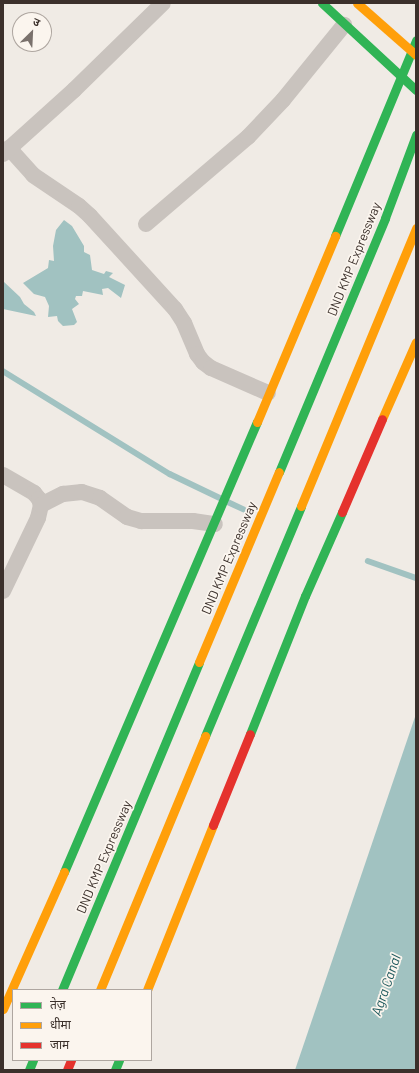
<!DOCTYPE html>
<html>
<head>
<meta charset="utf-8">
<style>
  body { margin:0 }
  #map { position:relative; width:419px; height:1073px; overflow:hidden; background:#f0ebe5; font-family:Barlow,"Noto Sans Devanagari",sans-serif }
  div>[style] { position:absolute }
  .water>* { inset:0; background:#a1c2c1 }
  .stream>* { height:5.5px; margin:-2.75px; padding:0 2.75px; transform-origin:2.75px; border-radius:2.75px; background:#a1c2c1 }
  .street>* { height:16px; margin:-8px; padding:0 8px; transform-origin:8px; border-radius:8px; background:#c9c3be }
  .fast>* { height:9px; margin:-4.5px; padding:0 4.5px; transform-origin:4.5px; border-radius:4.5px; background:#30b455 }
  .slow>* { height:9px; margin:-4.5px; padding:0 4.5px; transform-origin:4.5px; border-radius:4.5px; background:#ff9f0a }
  .jam>* { height:9px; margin:-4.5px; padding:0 4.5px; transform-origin:4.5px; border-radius:4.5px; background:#e5322d }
  span { translate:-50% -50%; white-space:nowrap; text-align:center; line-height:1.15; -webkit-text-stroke:3.5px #fbf5ee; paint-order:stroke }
  .street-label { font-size:13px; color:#3b302b }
  .water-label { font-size:14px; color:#1f5a5e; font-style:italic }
  .frame { position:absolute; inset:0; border:4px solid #3b302b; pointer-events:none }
  .legend { position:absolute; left:12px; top:989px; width:140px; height:72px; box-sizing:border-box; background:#fbf5ee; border:1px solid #aea6a0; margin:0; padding:5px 7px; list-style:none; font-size:12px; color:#3b302b }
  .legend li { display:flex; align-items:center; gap:8px; height:20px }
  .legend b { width:20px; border:1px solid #aea6a0 }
  .north { position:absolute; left:12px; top:12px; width:40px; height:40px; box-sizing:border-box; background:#fbf5ee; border:1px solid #aea6a0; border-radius:50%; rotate:24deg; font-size:11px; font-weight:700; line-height:16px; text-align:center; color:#3b302b }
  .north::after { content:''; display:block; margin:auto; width:14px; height:18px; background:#7a716c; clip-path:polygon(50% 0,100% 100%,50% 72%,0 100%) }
</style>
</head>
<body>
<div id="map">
  <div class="water">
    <i style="clip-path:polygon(64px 220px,72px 226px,84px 246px,84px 252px,90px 255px,92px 270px,104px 274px,106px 271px,113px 273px,109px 277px,125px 285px,121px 298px,108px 288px,102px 289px,103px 295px,83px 291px,82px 296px,76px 296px,75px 299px,79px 304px,72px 309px,77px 322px,74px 325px,63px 326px,58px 321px,57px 316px,48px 317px,49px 306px,45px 297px,34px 294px,23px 283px,48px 268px,49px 260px,54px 261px,53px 246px,56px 230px)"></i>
    <i style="clip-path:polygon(3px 281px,20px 297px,24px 304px,34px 312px,36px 316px,3px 309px)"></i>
    <i style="clip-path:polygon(416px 714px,416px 1067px,415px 1070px,295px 1070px)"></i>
  </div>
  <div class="stream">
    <i style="left:3px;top:371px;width:196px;rotate:31.7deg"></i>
    <i style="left:170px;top:474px;width:55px;rotate:25.6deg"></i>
    <i style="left:228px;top:502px;width:17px;rotate:25deg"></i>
    <i style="left:368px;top:561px;width:51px;rotate:19.5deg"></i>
  </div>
  <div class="street">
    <i style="left:9px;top:148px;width:36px;rotate:48deg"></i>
    <i style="left:33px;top:175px;width:55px;rotate:34deg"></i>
    <i style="left:79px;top:206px;width:15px;rotate:42deg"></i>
    <i style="left:90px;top:216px;width:126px;rotate:47.6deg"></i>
    <i style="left:175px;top:309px;width:17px;rotate:57deg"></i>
    <i style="left:184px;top:323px;width:34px;rotate:67deg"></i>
    <i style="left:197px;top:354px;width:10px;rotate:53deg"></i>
    <i style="left:203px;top:362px;width:10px;rotate:37deg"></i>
    <i style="left:211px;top:368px;width:62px;rotate:23.7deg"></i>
    <i style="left:3px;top:154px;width:96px;rotate:-42deg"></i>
    <i style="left:74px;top:90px;width:124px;rotate:-44.3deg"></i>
    <i style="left:146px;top:224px;width:134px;rotate:-40.5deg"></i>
    <i style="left:248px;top:137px;width:51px;rotate:-46.6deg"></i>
    <i style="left:283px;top:100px;width:97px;rotate:-50.9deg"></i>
    <i style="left:3px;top:475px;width:36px;rotate:30deg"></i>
    <i style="left:34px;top:493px;width:8px;rotate:50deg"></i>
    <i style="left:39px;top:499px;width:6px;rotate:72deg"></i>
    <i style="left:41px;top:505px;width:13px;rotate:103deg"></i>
    <i style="left:38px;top:518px;width:81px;rotate:115.6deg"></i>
    <i style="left:41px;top:505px;width:25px;rotate:-27deg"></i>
    <i style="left:63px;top:494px;width:19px;rotate:-6deg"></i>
    <i style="left:82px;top:492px;width:19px;rotate:18deg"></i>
    <i style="left:100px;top:498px;width:33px;rotate:35deg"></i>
    <i style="left:127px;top:517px;width:15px;rotate:16deg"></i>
    <i style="left:141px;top:521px;width:52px"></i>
    <i style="left:193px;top:521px;width:22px;rotate:8deg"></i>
  </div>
  <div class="fast">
    <i style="left:322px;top:3px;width:128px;rotate:42.8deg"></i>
    <i style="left:335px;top:236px;width:212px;rotate:-67.5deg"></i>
    <i style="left:279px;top:472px;width:275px;rotate:-67.3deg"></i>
    <i style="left:385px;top:218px;width:89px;rotate:-69.5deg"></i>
    <i style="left:250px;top:734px;width:149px;rotate:-68.3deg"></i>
    <i style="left:305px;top:596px;width:92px;rotate:-66.2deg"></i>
    <i style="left:205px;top:736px;width:249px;rotate:-67.3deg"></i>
    <i style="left:64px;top:872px;width:490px;rotate:-66.8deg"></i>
    <i style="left:62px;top:990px;width:355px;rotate:-67.3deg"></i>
    <i style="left:29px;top:1070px;width:11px;rotate:-68deg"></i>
    <i style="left:115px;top:1070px;width:11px;rotate:-68deg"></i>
  </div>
  <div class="slow">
    <i style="left:357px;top:3px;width:79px;rotate:41.4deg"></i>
    <i style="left:382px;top:419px;width:84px;rotate:-66.2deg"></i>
    <i style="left:257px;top:422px;width:202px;rotate:-67.2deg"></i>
    <i style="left:301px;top:506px;width:301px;rotate:-67.5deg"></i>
    <i style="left:199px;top:662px;width:206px;rotate:-67.2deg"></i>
    <i style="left:100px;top:990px;width:275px;rotate:-67.5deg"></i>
    <i style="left:147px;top:990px;width:178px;rotate:-68.2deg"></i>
    <i style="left:3px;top:1009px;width:150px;rotate:-66deg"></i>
  </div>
  <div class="jam">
    <i style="left:342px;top:512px;width:101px;rotate:-66.7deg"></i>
    <i style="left:213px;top:825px;width:98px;rotate:-67.9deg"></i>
    <i style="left:67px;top:1070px;width:11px;rotate:-68deg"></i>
  </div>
  <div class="street-label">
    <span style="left:354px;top:259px;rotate:-68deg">DND KMP Expressway</span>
    <span style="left:229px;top:558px;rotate:-67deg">DND KMP Expressway</span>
    <span style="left:104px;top:857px;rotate:-67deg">DND KMP Expressway</span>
  </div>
  <div class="water-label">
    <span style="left:386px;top:985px;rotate:-71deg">Agra Canal</span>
  </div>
  <div class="frame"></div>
  <ul class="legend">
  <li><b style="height:5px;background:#30b455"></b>तेज़</li>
  <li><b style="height:5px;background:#ff9f0a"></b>धीमा</li>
  <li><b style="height:5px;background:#e5322d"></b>जाम</li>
  </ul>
  <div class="north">उ</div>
</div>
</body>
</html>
